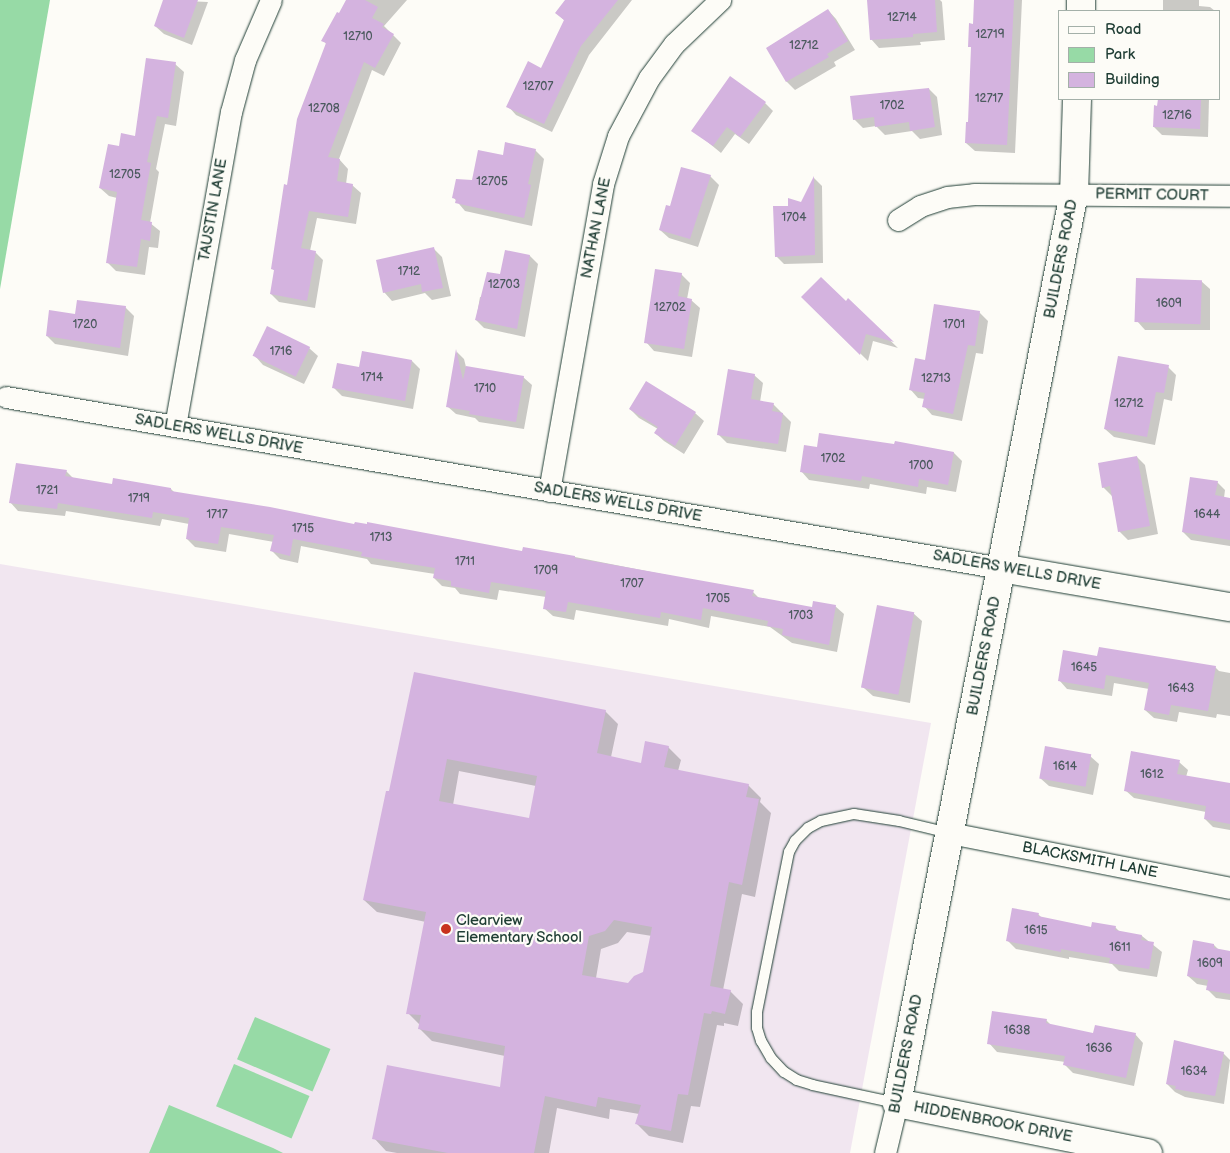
<!DOCTYPE html>
<html>
<head>
<meta charset="utf-8">
<style>
  body { margin:0 }
  #map { position:relative; width:1230px; height:1153px; overflow:hidden; background:#fdfcf7; font-family:"Balsamiq Sans",sans-serif }
  div>[style] { position:absolute }
  .built>* { inset:0; background:#f1e6f0 }
  .green>* { inset:0; background:#97daa6; transform-origin:0 0 }
  .shadow>* { inset:0; background:#0003 }
  .building>* { inset:0; background:#d4b3df; transform-origin:0 0 }
  .roads { filter:drop-shadow(0 0 1px #1f3d34) drop-shadow(0 0 1px #1f3d34) }
  .lane>* { height:10px; margin:-5px; padding:0 5px; transform-origin:5px; border-radius:5px; background:#fdfcf7 }
  .street>* { height:21px; margin:-10.5px; padding:0 10.5px; transform-origin:10.5px; border-radius:10.5px; background:#fdfcf7 }
  .secondary>* { height:28px; margin:-14px; padding:0 14px; transform-origin:14px; border-radius:14px; background:#fdfcf7 }
  .dots>* { width:14px; height:14px; translate:-50% -50%; box-sizing:border-box; border:2px solid #fdfcf7; border-radius:50% }
  span { translate:-50% -50%; white-space:nowrap; text-align:center; line-height:1.15; -webkit-text-stroke:4.5px #fdfcf7; paint-order:stroke }
  .number-label { font-size:12px; color:#4c5a5f }
  .number-label span { -webkit-text-stroke-width:0 }
  .street-label { font-size:15px; color:#1f3d34 }
  .poi-label { font-size:15px; color:#1f3d34 }
  .left { translate:0 -50%; text-align:left }
  .legend { position:absolute; left:1058px; top:10px; width:162px; height:90px; box-sizing:border-box; background:#fdfcf7; border:1px solid #a4b0a9; margin:0; padding:6px 9px; list-style:none; font-size:15px; color:#1f3d34 }
  .legend li { display:flex; align-items:center; gap:10px; height:25px }
  .legend b { width:25px; border:1px solid #a4b0a9 }
</style>
</head>
<body>
<div id="map">
  <div class="built">
    <i style="clip-path:polygon(0 564px,931px 723px,850px 1153px,0 1153px)"></i>
  </div>
  <div class="green">
    <i style="clip-path:polygon(0 0,50px 0,0 289px)"></i>
    <i style="left:255px;top:1017px;width:82px;height:46px;rotate:23deg"></i>
    <i style="left:234px;top:1064px;width:82px;height:46px;rotate:23deg"></i>
    <i style="clip-path:polygon(169px 1105px,273px 1148px,283px 1153px,149px 1153px)"></i>
  </div>
  <div class="shadow">
    <i style="clip-path:polygon(165px 0,208px 2px,192px 45px,164px 34px,155px 26px)"></i>
    <i style="clip-path:polygon(348px 0,407px 0,384px 26px,401px 43px,384px 76px,372px 70px,339px 159px,348px 169px,346px 184px,352px 185px,361px 193px,356px 224px,317px 218px,310px 251px,315px 252px,323px 260px,315px 308px,279px 302px,271px 294px,275px 271px,272px 268px,288px 186px,327px 45px,323px 40px)"></i>
    <i style="clip-path:polygon(567px 0,632px 0,589px 55px,552px 132px,516px 115px,508px 106px,542px 69px,565px 21px,557px 13px)"></i>
    <i style="clip-path:polygon(868px 0,940px 0,942px 2px,945px 40px,920px 42px,921px 45px,879px 48px,871px 39px)"></i>
    <i style="clip-path:polygon(975px 0,1022px 0,1015px 153px,975px 151px,966px 143px,970px 123px,972px 49px,970px 46px,974px 25px)"></i>
    <i style="clip-path:polygon(1163px 0,1199px 0,1199px 6px,1210px 7px,1215px 11px,1163px 11px)"></i>
    <i style="clip-path:polygon(828px 10px,836px 19px,855px 50px,834px 62px,836px 66px,795px 90px,787px 82px,767px 48px)"></i>
    <i style="clip-path:polygon(175px 64px,184px 72px,176px 126px,165px 124px,156px 169px,159px 172px,150px 223px,160px 231px,158px 248px,149px 247px,145px 275px,116px 271px,108px 263px,117px 198px,109px 196px,100px 188px,120px 147px,136px 137px)"></i>
    <i style="clip-path:polygon(929px 89px,937px 97px,942px 135px,920px 139px,912px 131px,885px 135px,876px 126px,863px 128px,854px 119px)"></i>
    <i style="clip-path:polygon(1159px 99px,1209px 99px,1208px 137px,1162px 135px,1154px 127px)"></i>
    <i style="clip-path:polygon(765px 103px,773px 111px,749px 144px,735px 134px,721px 153px,693px 130px)"></i>
    <i style="clip-path:polygon(535px 150px,544px 159px,532px 226px,465px 211px,454px 198px,504px 156px)"></i>
    <i style="clip-path:polygon(710px 176px,719px 185px,698px 247px,669px 238px,660px 230px,671px 208px)"></i>
    <i style="clip-path:polygon(814px 178px,822px 186px,823px 263px,784px 264px,776px 256px,789px 207px,802px 203px)"></i>
    <i style="clip-path:polygon(434px 249px,442px 257px,451px 296px,432px 300px,425px 293px,392px 301px,384px 292px)"></i>
    <i style="clip-path:polygon(506px 251px,530px 256px,538px 264px,525px 337px,484px 328px,476px 320px,480px 297px,483px 297px,501px 276px)"></i>
    <i style="clip-path:polygon(681px 274px,690px 283px,687px 299px,691px 300px,700px 308px,692px 357px,654px 351px,646px 342px)"></i>
    <i style="clip-path:polygon(1201px 281px,1210px 289px,1210px 330px,1145px 330px,1137px 321px)"></i>
    <i style="clip-path:polygon(803px 297px,846px 303px,848px 300px,898px 348px,873px 341px,868px 361px)"></i>
    <i style="clip-path:polygon(125px 307px,134px 316px,128px 356px,55px 344px,47px 336px,76px 315px)"></i>
    <i style="clip-path:polygon(979px 312px,988px 321px,983px 354px,976px 353px,962px 421px,932px 415px,924px 406px,925px 399px,918px 398px,910px 389px,926px 361px)"></i>
    <i style="clip-path:polygon(309px 348px,318px 356px,304px 384px,263px 365px,255px 356px)"></i>
    <i style="clip-path:polygon(457px 352px,464px 359px,466px 367px,523px 377px,532px 385px,524px 429px,479px 422px,475px 418px,456px 414px,447px 406px)"></i>
    <i style="clip-path:polygon(412px 361px,420px 369px,413px 409px,342px 396px,334px 388px,360px 368px)"></i>
    <i style="clip-path:polygon(1168px 367px,1176px 375px,1172px 401px,1164px 399px,1155px 445px,1114px 437px,1105px 429px)"></i>
    <i style="clip-path:polygon(754px 375px,763px 383px,760px 402px,773px 404px,791px 422px,786px 452px,727px 443px,718px 434px)"></i>
    <i style="clip-path:polygon(630px 409px,695px 413px,704px 421px,684px 454px,664px 441px,655px 433px,658px 429px,639px 418px)"></i>
    <i style="clip-path:polygon(896px 442px,954px 453px,962px 461px,956px 492px,927px 487px,926px 494px,870px 484px,869px 489px,809px 480px,801px 471px,818px 449px,896px 446px)"></i>
    <i style="clip-path:polygon(1137px 457px,1145px 465px,1158px 534px,1128px 540px,1119px 531px,1112px 496px,1103px 487px)"></i>
    <i style="clip-path:polygon(66px 471px,74px 479px,113px 485px,171px 489px,175px 493px,356px 525px,523px 552px,575px 557px,753px 592px,760px 599px,813px 608px,835px 606px,844px 614px,837px 652px,792px 643px,770px 627px,711px 616px,709px 628px,669px 619px,668px 626px,576px 610px,574px 620px,553px 616px,544px 608px,546px 597px,499px 590px,497px 600px,460px 594px,455px 588px,442px 586px,434px 578px,435px 574px,371px 564px,367px 559px,301px 546px,298px 563px,280px 559px,272px 551px,274px 542px,229px 534px,226px 552px,195px 547px,187px 539px,189px 524px,162px 519px,160px 526px,66px 511px,65px 516px,18px 511px,10px 502px)"></i>
    <i style="clip-path:polygon(1217px 482px,1225px 490px,1224px 498px,1230px 499px,1230px 546px,1191px 540px,1183px 532px)"></i>
    <i style="clip-path:polygon(913px 613px,922px 621px,910px 703px,873px 696px,864px 688px)"></i>
    <i style="clip-path:polygon(1098px 657px,1215px 667px,1219px 671px,1230px 673px,1230px 716px,1217px 714px,1216px 718px,1179px 712px,1177px 722px,1154px 718px,1145px 710px,1149px 689px,1114px 683px,1112px 696px,1067px 689px,1059px 680px)"></i>
    <i style="clip-path:polygon(evenodd,415px 673px,605px 711px,618px 724px,611px 757px,642px 765px,668px 747px,681px 760px,678px 771px,748px 785px,761px 798px,760px 802px,771px 813px,755px 897px,742px 894px,723px 990px,730px 991px,743px 1004px,738px 1026px,724px 1023px,724px 1026px,717px 1025px,700px 1107px,691px 1106px,683px 1143px,649px 1136px,636px 1123px,639px 1114px,610px 1109px,609px 1119px,557px 1108px,549px 1153px,397px 1153px,386px 1151px,374px 1138px,501px 1088px,505px 1056px,432px 1041px,419px 1028px,420px 1025px,408px 1013px,426px 922px,377px 912px,364px 900px,390px 793px,415px 673px,459px 771px,536px 786px,530px 819px,453px 805px,459px 771px,415px 673px,627px 932px,652px 936px,644px 973px,629px 984px,596px 978px,601px 949px,618px 943px,627px 932px)"></i>
    <i style="clip-path:polygon(1090px 756px,1099px 764px,1093px 795px,1049px 786px,1040px 778px)"></i>
    <i style="clip-path:polygon(1179px 762px,1188px 770px,1186px 777px,1230px 784px,1230px 830px,1213px 827px,1205px 819px,1206px 812px,1134px 798px,1125px 790px)"></i>
    <i style="clip-path:polygon(1038px 914px,1042px 918px,1092px 928px,1115px 927px,1120px 932px,1142px 936px,1162px 952px,1157px 977px,1119px 971px,1112px 964px,1069px 957px,1069px 959px,1016px 949px,1007px 940px)"></i>
    <i style="clip-path:polygon(1214px 945px,1220px 951px,1230px 952px,1230px 1000px,1216px 998px,1208px 990px,1208px 986px,1197px 984px,1188px 976px)"></i>
    <i style="clip-path:polygon(1046px 1020px,1052px 1026px,1094px 1035px,1135px 1034px,1143px 1043px,1134px 1086px,1073px 1073px,1065px 1065px,1065px 1062px,997px 1052px,989px 1043px)"></i>
    <i style="clip-path:polygon(1175px 1041px,1223px 1053px,1230px 1060px,1224px 1104px,1185px 1097px,1175px 1092px,1167px 1084px)"></i>
  </div>
  <div class="building">
    <i style="clip-path:polygon(163px 0,198px 0,184px 38px,154px 26px)"></i>
    <i style="clip-path:polygon(346px 0,365px 0,378px 7px,372px 18px,384px 24px,382px 27px,394px 34px,375px 68px,364px 62px,328px 157px,340px 159px,337px 181px,353px 184px,348px 217px,309px 211px,301px 248px,316px 251px,307px 301px,270px 294px,274px 270px,271px 269px,284px 184px,287px 185px,297px 119px,326px 43px,321px 41px,337px 12px,339px 13px)"></i>
    <i style="clip-path:polygon(565px 0,618px 0,581px 46px,544px 124px,506px 107px,528px 61px,541px 68px,564px 20px,555px 13px)"></i>
    <i style="clip-path:polygon(867px 0,935px 0,937px 32px,913px 34px,913px 37px,870px 40px)"></i>
    <i style="clip-path:polygon(974px 0,1014px 0,1007px 145px,965px 143px,966px 122px,968px 122px,971px 47px,968px 47px,969px 23px,973px 24px)"></i>
    <i style="clip-path:polygon(828px 9px,848px 41px,827px 54px,829px 57px,786px 82px,766px 48px)"></i>
    <i style="clip-path:polygon(146px 58px,176px 62px,168px 118px,157px 116px,147px 162px,151px 163px,141px 220px,152px 222px,150px 241px,141px 239px,137px 267px,106px 263px,117px 192px,99px 188px,108px 144px,119px 146px,121px 133px,135px 136px)"></i>
    <i style="clip-path:polygon(730px 76px,766px 102px,740px 137px,727px 127px,713px 146px,691px 131px)"></i>
    <i style="clip-path:polygon(929px 88px,935px 127px,910px 131px,909px 122px,875px 127px,874px 117px,853px 120px,850px 96px)"></i>
    <i style="clip-path:polygon(1158px 99px,1201px 99px,1200px 129px,1153px 127px,1154px 105px,1157px 106px)"></i>
    <i style="clip-path:polygon(505px 142px,536px 149px,528px 184px,531px 185px,524px 218px,455px 203px,456px 199px,452px 198px,456px 179px,472px 180px,478px 150px,503px 155px)"></i>
    <i style="clip-path:polygon(681px 167px,711px 175px,690px 239px,659px 230px,666px 205px,670px 206px)"></i>
    <i style="clip-path:polygon(814px 176px,815px 255px,775px 257px,773px 206px,788px 206px,788px 198px,801px 202px)"></i>
    <i style="clip-path:polygon(434px 247px,443px 288px,422px 292px,421px 284px,383px 293px,376px 260px)"></i>
    <i style="clip-path:polygon(505px 250px,530px 255px,517px 329px,475px 320px,487px 272px,500px 274px)"></i>
    <i style="clip-path:polygon(655px 269px,682px 273px,678px 296px,692px 299px,684px 349px,644px 343px)"></i>
    <i style="clip-path:polygon(821px 277px,846px 301px,848px 298px,894px 342px,866px 334px,860px 355px,801px 297px)"></i>
    <i style="left:1136px;top:278px;width:66px;height:44px;rotate:2deg"></i>
    <i style="clip-path:polygon(77px 300px,126px 306px,120px 348px,46px 336px,49px 310px,75px 314px)"></i>
    <i style="clip-path:polygon(934px 304px,980px 311px,975px 346px,968px 345px,953px 414px,922px 407px,925px 393px,909px 390px,915px 358px,925px 360px)"></i>
    <i style="left:267px;top:326px;width:48px;height:33px;rotate:26deg"></i>
    <i style="clip-path:polygon(456px 349px,463px 380px,466px 366px,524px 376px,516px 422px,469px 414px,470px 411px,446px 407px)"></i>
    <i style="clip-path:polygon(362px 351px,412px 360px,405px 401px,332px 388px,337px 363px,359px 367px)"></i>
    <i style="clip-path:polygon(1118px 356px,1169px 365px,1164px 393px,1156px 392px,1147px 437px,1104px 429px)"></i>
    <i style="clip-path:polygon(728px 369px,755px 374px,751px 399px,774px 403px,772px 411px,783px 413px,778px 444px,717px 435px)"></i>
    <i style="clip-path:polygon(646px 381px,696px 412px,675px 446px,654px 433px,658px 427px,629px 409px)"></i>
    <i style="clip-path:polygon(819px 433px,894px 444px,895px 441px,954px 452px,948px 485px,919px 479px,918px 487px,862px 476px,861px 481px,800px 472px,804px 445px,817px 447px)"></i>
    <i style="clip-path:polygon(1137px 456px,1150px 526px,1118px 532px,1110px 486px,1102px 488px,1098px 463px)"></i>
    <i style="clip-path:polygon(16px 463px,67px 470px,65px 476px,112px 484px,113px 478px,171px 488px,171px 491px,270px 507px,354px 524px,355px 522px,367px 524px,367px 522px,522px 551px,523px 547px,575px 556px,575px 558px,754px 590px,752px 596px,812px 607px,813px 601px,836px 605px,829px 645px,782px 635px,783px 629px,767px 626px,768px 621px,703px 608px,701px 620px,661px 612px,660px 618px,568px 602px,566px 612px,543px 609px,546px 591px,491px 582px,489px 593px,451px 586px,451px 581px,433px 578px,435px 568px,361px 556px,362px 552px,293px 539px,290px 556px,270px 551px,274px 535px,221px 527px,218px 544px,186px 539px,189px 518px,153px 512px,152px 518px,58px 503px,57px 509px,9px 503px)"></i>
    <i style="clip-path:polygon(1190px 477px,1218px 481px,1215px 495px,1230px 498px,1230px 540px,1182px 532px)"></i>
    <i style="left:877px;top:605px;width:38px;height:84px;rotate:11deg"></i>
    <i style="clip-path:polygon(1099px 647px,1216px 666px,1208px 711px,1171px 705px,1169px 715px,1144px 710px,1149px 683px,1106px 675px,1104px 689px,1058px 681px,1063px 650px,1097px 656px)"></i>
    <i style="clip-path:polygon(evenodd,414px 672px,606px 710px,597px 753px,641px 763px,645px 741px,669px 746px,664px 767px,749px 784px,746px 797px,759px 799px,742px 885px,729px 882px,710px 986px,731px 990px,725px 1014px,712px 1011px,711px 1014px,704px 1013px,688px 1095px,678px 1094px,671px 1131px,635px 1124px,641px 1105px,598px 1097px,596px 1107px,545px 1096px,534px 1153px,448px 1153px,372px 1139px,387px 1065px,500px 1087px,505px 1046px,418px 1029px,421px 1015px,406px 1014px,426px 912px,363px 900px,386px 791px,389px 791px,414px 672px,447px 759px,537px 776px,529px 818px,439px 801px,447px 759px,414px 672px,614px 920px,652px 927px,643px 972px,634px 976px,628px 983px,582px 975px,589px 936px,605px 931px,614px 920px)"></i>
    <i style="left:1045px;top:746px;width:47px;height:33px;rotate:10deg"></i>
    <i style="clip-path:polygon(1131px 751px,1180px 760px,1177px 774px,1230px 783px,1230px 824px,1204px 819px,1206px 806px,1124px 791px)"></i>
    <i style="clip-path:polygon(1012px 908px,1039px 913px,1038px 916px,1091px 927px,1092px 922px,1116px 926px,1115px 930px,1142px 935px,1141px 940px,1154px 942px,1149px 969px,1109px 963px,1110px 958px,1061px 949px,1061px 952px,1006px 941px)"></i>
    <i style="clip-path:polygon(1193px 940px,1214px 944px,1214px 948px,1230px 951px,1230px 994px,1206px 990px,1208px 980px,1187px 976px)"></i>
    <i style="clip-path:polygon(992px 1011px,1047px 1019px,1046px 1023px,1093px 1033px,1095px 1025px,1136px 1033px,1126px 1078px,1063px 1065px,1065px 1056px,987px 1044px)"></i>
    <i style="clip-path:polygon(1174px 1040px,1224px 1052px,1215px 1096px,1175px 1089px,1176px 1086px,1166px 1084px)"></i>
  </div>
  <div class="roads">
    <div class="lane">
      <i style="left:896px;top:1103px;width:85px;rotate:-167.8deg"></i>
      <i style="left:813px;top:1085px;width:17px;rotate:-163deg"></i>
      <i style="left:797px;top:1080px;width:15px;rotate:-148deg"></i>
      <i style="left:784px;top:1072px;width:19px;rotate:-133deg"></i>
      <i style="left:771px;top:1058px;width:20px;rotate:-120deg"></i>
      <i style="left:761px;top:1041px;width:14px;rotate:-107deg"></i>
      <i style="left:757px;top:1028px;width:16px;rotate:-90deg"></i>
      <i style="left:757px;top:1012px;width:163px;rotate:-78.7deg"></i>
      <i style="left:789px;top:852px;width:13px;rotate:-61deg"></i>
      <i style="left:795px;top:841px;width:18px;rotate:-45deg"></i>
      <i style="left:808px;top:828px;width:15px;rotate:-28deg"></i>
      <i style="left:821px;top:821px;width:34px;rotate:-12deg"></i>
      <i style="left:854px;top:814px;width:46px;rotate:8.8deg"></i>
      <i style="left:899px;top:821px;width:51px;rotate:13.5deg"></i>
    </div>
    <div class="street">
      <i style="left:898px;top:220px;width:26px;rotate:-32deg"></i>
      <i style="left:920px;top:206px;width:28px;rotate:-18deg"></i>
      <i style="left:947px;top:197px;width:27px;rotate:-6deg"></i>
      <i style="left:974px;top:194px;width:256px;rotate:0.4deg"></i>
      <i style="left:6px;top:397px;width:1010px;rotate:9.75deg"></i>
      <i style="left:175px;top:426px;width:319px;rotate:-79.9deg"></i>
      <i style="left:231px;top:112px;width:54px;rotate:-74.9deg"></i>
      <i style="left:245px;top:60px;width:65px;rotate:-66.6deg"></i>
      <i style="left:549px;top:491px;width:312px;rotate:-80deg"></i>
      <i style="left:603px;top:184px;width:50px;rotate:-72.6deg"></i>
      <i style="left:618px;top:136px;width:66px;rotate:-61.9deg"></i>
      <i style="left:649px;top:78px;width:42px;rotate:-53.7deg"></i>
      <i style="left:674px;top:44px;width:64px;rotate:-43.7deg"></i>
      <i style="left:950px;top:833px;width:285px;rotate:11.1deg"></i>
      <i style="left:885px;top:1153px;width:51px;rotate:-76.5deg"></i>
    </div>
    <div class="secondary">
      <i style="left:1081px;top:11px;width:11px;rotate:-90deg"></i>
      <i style="left:1077px;top:99px;width:94px;rotate:91.8deg"></i>
      <i style="left:1074px;top:193px;width:927px;rotate:101.01deg"></i>
      <i style="left:897px;top:1103px;width:256px;rotate:11.3deg"></i>
      <i style="left:1001px;top:568px;width:232px;rotate:9.7deg"></i>
    </div>
  </div>
  <div class="dots">
    <i style="left:446px;top:929px;background:#c8321e"></i>
  </div>
  <div class="number-label">
    <span style="left:902px;top:18px">12714</span>
    <span style="left:990px;top:35px">12719</span>
    <span style="left:358px;top:37px">12710</span>
    <span style="left:804px;top:46px">12712</span>
    <span style="left:538px;top:87px">12707</span>
    <span style="left:989px;top:99px">12717</span>
    <span style="left:892px;top:106px">1702</span>
    <span style="left:324px;top:109px">12708</span>
    <span style="left:1177px;top:116px">12716</span>
    <span style="left:125px;top:175px">12705</span>
    <span style="left:492px;top:182px">12705</span>
    <span style="left:794px;top:218px">1704</span>
    <span style="left:409px;top:272px">1712</span>
    <span style="left:504px;top:285px">12703</span>
    <span style="left:1169px;top:304px">1609</span>
    <span style="left:670px;top:308px">12702</span>
    <span style="left:85px;top:325px">1720</span>
    <span style="left:954px;top:325px">1701</span>
    <span style="left:281px;top:352px">1716</span>
    <span style="left:372px;top:378px">1714</span>
    <span style="left:936px;top:379px">12713</span>
    <span style="left:485px;top:389px">1710</span>
    <span style="left:1129px;top:404px">12712</span>
    <span style="left:833px;top:459px">1702</span>
    <span style="left:921px;top:466px">1700</span>
    <span style="left:47px;top:491px">1721</span>
    <span style="left:139px;top:499px">1719</span>
    <span style="left:217px;top:515px">1717</span>
    <span style="left:1207px;top:515px">1644</span>
    <span style="left:303px;top:529px">1715</span>
    <span style="left:381px;top:538px">1713</span>
    <span style="left:465px;top:562px">1711</span>
    <span style="left:546px;top:571px">1709</span>
    <span style="left:632px;top:584px">1707</span>
    <span style="left:718px;top:599px">1705</span>
    <span style="left:801px;top:616px">1703</span>
    <span style="left:1084px;top:668px">1645</span>
    <span style="left:1181px;top:689px">1643</span>
    <span style="left:1065px;top:767px">1614</span>
    <span style="left:1152px;top:775px">1612</span>
    <span style="left:1036px;top:931px">1615</span>
    <span style="left:1120px;top:948px">1611</span>
    <span style="left:1210px;top:964px">1609</span>
    <span style="left:1017px;top:1031px">1638</span>
    <span style="left:1099px;top:1049px">1636</span>
    <span style="left:1194px;top:1072px">1634</span>
  </div>
  <div class="street-label">
    <span style="left:1152px;top:195px;rotate:1deg">PERMIT COURT</span>
    <span style="left:213px;top:210px;rotate:-80deg">TAUSTIN LANE</span>
    <span style="left:596px;top:228px;rotate:-79deg">NATHAN LANE</span>
    <span style="left:1061px;top:259px;rotate:-79deg">BUILDERS ROAD</span>
    <span style="left:219px;top:434px;rotate:10deg">SADLERS WELLS DRIVE</span>
    <span style="left:618px;top:502px;rotate:10deg">SADLERS WELLS DRIVE</span>
    <span style="left:1017px;top:570px;rotate:10deg">SADLERS WELLS DRIVE</span>
    <span style="left:984px;top:656px;rotate:-79deg">BUILDERS ROAD</span>
    <span style="left:1090px;top:860px;rotate:11deg">BLACKSMITH LANE</span>
    <span style="left:906px;top:1054px;rotate:-79deg">BUILDERS ROAD</span>
    <span style="left:993px;top:1122px;rotate:11deg">HIDDENBROOK DRIVE</span>
  </div>
  <div class="poi-label">
    <span class="left" style="left:456px;top:929px">Clearview<br>Elementary School</span>
  </div>
  <ul class="legend">
  <li><b style="height:6px;background:#fdfcf7"></b>Road</li>
  <li><b style="height:14px;background:#97daa6"></b>Park</li>
  <li><b style="height:14px;background:#d4b3df"></b>Building</li>
  </ul>
</div>
</body>
</html>
